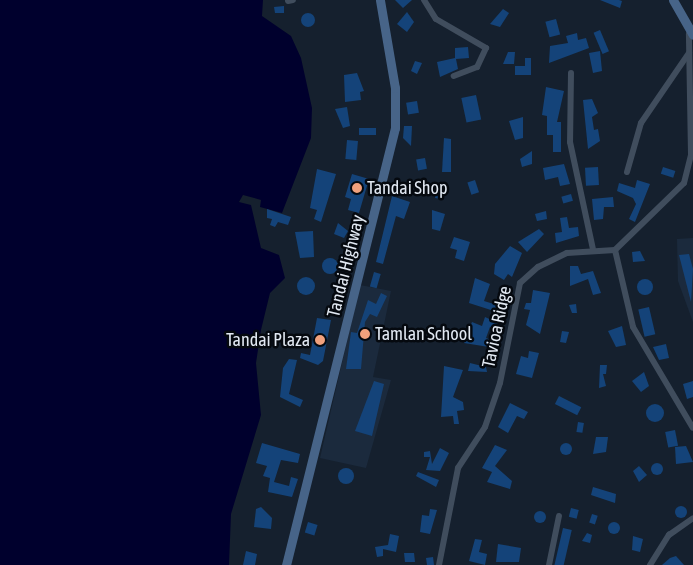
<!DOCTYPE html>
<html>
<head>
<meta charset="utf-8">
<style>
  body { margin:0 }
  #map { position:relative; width:693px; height:565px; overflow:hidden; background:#15202e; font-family:"Asap Condensed",sans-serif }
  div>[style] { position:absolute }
  .built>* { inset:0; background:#1b2a3d }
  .water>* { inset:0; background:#00002d }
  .building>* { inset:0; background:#144379; transform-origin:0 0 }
  .round { border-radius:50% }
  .street>* { height:6px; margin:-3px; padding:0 3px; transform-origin:3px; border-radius:3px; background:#404d5d }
  .secondary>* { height:9px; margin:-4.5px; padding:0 4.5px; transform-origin:4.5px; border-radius:4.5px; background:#476488 }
  .dots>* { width:14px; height:14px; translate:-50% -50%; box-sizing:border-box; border:2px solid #05090f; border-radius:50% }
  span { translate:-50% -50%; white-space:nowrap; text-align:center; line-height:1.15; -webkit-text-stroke:5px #05090f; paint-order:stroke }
  .poi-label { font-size:18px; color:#e2e9f3 }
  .left { translate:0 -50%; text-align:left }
  .right { translate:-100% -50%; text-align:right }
  .street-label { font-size:18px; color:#e2e9f3 }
</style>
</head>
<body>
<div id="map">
  <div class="built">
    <i style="clip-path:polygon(693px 238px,693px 322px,678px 281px,677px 239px)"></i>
    <i style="clip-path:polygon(360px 285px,391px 291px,373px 377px,391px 380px,366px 468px,320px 458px)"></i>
  </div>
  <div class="water">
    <i style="clip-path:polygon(0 0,263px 0,262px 16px,291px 36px,301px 58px,312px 108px,311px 138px,282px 213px,260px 207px,261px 200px,243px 195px,239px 202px,251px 205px,261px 248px,279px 255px,285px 278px,270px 293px,261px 330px,256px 363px,261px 415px,231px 514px,229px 565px,0 565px)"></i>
  </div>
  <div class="building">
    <i style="clip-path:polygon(395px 0,412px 0,403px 8px)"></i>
    <i style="clip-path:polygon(600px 0,619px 0,622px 1px,620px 8px)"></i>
    <i style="clip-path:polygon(284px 6px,284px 13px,275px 13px,274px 7px)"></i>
    <i style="clip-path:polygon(503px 9px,509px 13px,500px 27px,490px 24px)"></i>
    <i style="clip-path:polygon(407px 12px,414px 22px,407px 32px,397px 24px)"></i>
    <i class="round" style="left:301px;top:13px;width:14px;height:14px"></i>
    <i style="left:556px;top:19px;width:16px;height:11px;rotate:75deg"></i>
    <i style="left:600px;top:30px;width:23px;height:7px;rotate:67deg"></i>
    <i style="clip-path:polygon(577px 33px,578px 40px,586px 38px,589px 48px,549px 63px,550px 46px,568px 43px,566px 36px)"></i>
    <i style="clip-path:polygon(468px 47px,469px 58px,456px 59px,458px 69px,440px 77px,437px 62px,455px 58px,455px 48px)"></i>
    <i style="clip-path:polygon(600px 51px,602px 71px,593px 73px,589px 53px)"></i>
    <i style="clip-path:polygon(508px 52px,515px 52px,514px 64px,503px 64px)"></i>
    <i style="clip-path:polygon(525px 58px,531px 58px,531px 75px,515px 75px,515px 66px,525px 66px)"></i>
    <i style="clip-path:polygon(415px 61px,422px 63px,417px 74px,411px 71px)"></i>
    <i style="clip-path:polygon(357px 73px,364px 91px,360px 92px,361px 100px,345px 102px,344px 75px)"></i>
    <i style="clip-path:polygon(546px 87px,564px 91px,557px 122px,561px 122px,561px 152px,553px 152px,553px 135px,547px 135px,547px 116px,542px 115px)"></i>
    <i style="left:476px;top:95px;width:25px;height:15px;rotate:78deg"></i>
    <i style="clip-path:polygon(592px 99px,598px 113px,592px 117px,594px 130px,598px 129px,600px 141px,588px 149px,583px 100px)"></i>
    <i style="left:417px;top:101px;width:12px;height:11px;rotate:81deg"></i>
    <i style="clip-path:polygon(347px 107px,350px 126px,343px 128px,335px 109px)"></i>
    <i style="clip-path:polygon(523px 117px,523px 138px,515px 140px,509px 121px)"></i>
    <i style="clip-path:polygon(404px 126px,412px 126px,411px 146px,403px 138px)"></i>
    <i style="left:376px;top:128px;width:7px;height:17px;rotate:90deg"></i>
    <i style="clip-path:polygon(444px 138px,451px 139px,451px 172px,442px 172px)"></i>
    <i style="left:347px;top:140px;width:11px;height:19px;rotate:5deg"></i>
    <i style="clip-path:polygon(532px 151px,532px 164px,522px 167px,520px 159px)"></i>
    <i style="left:425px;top:158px;width:11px;height:9px;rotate:80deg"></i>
    <i style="clip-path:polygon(564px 164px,570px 184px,560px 186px,558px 177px,545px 180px,543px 168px)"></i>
    <i style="left:598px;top:167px;width:18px;height:13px;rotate:87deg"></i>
    <i style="left:663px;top:167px;width:13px;height:7px;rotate:18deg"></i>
    <i style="clip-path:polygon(317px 169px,336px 174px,321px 222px,314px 219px,317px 210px,310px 208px)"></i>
    <i style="clip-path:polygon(352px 174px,369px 179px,359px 213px,348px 210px,351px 199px,345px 197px)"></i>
    <i style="left:475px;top:180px;width:13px;height:8px;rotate:72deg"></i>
    <i style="clip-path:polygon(637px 180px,650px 184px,635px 222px,629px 219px,636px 204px,633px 198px,617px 191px,619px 183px,635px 188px)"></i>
    <i style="clip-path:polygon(437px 186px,447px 187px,441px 199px,435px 198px)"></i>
    <i style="left:571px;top:194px;width:7px;height:10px;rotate:74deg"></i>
    <i style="clip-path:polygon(392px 196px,410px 202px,404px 219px,396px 216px,383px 264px,376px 262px)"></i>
    <i style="clip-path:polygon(613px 197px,614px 207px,604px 207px,603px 219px,594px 220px,592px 199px)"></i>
    <i style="clip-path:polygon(267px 209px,291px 217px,288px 225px,278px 222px,275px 227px,270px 225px,272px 219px,267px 218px)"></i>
    <i style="clip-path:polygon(432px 210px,445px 214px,440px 231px,432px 229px)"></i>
    <i style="clip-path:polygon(546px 211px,547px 219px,537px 221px,535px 214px)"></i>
    <i style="clip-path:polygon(567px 217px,569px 228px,578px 227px,579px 236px,556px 243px,555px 233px,562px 232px,560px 218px)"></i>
    <i style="clip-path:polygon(338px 223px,348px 231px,344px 238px,334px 234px)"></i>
    <i style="clip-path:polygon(539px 229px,544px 234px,527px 252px,518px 242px)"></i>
    <i style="clip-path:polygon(313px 231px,314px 257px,300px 258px,295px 232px)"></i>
    <i style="clip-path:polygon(454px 237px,470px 242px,464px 261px,455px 258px,457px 250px,450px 248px)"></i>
    <i style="clip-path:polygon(510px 246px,522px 253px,512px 277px,508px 274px,504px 280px,494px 274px,495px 264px)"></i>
    <i style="clip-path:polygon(640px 251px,645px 261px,633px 262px,632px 252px)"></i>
    <i style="clip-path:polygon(689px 254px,693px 269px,691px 302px,679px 255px)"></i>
    <i class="round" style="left:322px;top:258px;width:16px;height:16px"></i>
    <i style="clip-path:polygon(570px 266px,578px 266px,581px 274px,593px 271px,601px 293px,593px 295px,588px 279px,570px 286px)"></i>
    <i style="left:374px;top:272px;width:7px;height:15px;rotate:16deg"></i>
    <i class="round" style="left:297px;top:277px;width:18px;height:18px"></i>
    <i style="clip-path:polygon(475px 278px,490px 284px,484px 301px,497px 305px,494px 311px,469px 303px)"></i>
    <i class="round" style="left:637px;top:279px;width:16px;height:16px"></i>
    <i style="clip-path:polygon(533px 290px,550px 293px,540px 334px,526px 325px,530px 310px,524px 309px,526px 303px,531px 303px)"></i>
    <i style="clip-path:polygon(381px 293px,387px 296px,377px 317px,370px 314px,365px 322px,361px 369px,346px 369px,351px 332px,357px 333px,368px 300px,376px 304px)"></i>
    <i style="clip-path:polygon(576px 304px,577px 313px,572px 313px,569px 305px)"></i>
    <i style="left:649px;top:307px;width:28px;height:11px;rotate:77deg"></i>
    <i style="clip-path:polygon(485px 317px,498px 323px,495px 330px,490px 327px,486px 338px,491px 340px,489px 347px,464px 343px,472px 322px,482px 326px)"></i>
    <i style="clip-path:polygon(317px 318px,331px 320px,323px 361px,318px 365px,300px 358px,301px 353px,310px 355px)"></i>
    <i style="clip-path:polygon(622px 326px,626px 345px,616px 347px,608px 331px)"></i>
    <i style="clip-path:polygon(562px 331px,569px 332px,566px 343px,560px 342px)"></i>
    <i style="clip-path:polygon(666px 344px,669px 358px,659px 360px,653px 347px)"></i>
    <i style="clip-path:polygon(529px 351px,539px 353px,532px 378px,516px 374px,521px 356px,528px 358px)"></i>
    <i style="clip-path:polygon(289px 359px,297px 360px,289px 394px,303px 400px,300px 407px,280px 397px,283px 368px)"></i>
    <i style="clip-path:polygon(470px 363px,486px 367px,487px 372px,468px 371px)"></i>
    <i style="clip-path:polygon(600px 365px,607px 365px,606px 374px,603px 374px,606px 386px,599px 388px)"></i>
    <i style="clip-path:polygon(444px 366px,463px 370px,453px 397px,463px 402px,464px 410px,457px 411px,459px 424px,454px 424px,453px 416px,441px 417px)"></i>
    <i style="clip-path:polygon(644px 372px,649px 386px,641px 392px,632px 381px)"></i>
    <i style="clip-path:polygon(374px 381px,384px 384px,372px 436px,355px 431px)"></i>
    <i style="clip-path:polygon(693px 381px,693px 397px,687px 399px,683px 384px)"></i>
    <i style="left:559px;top:396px;width:25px;height:9px;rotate:27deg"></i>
    <i style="clip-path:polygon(510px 403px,528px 412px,524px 419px,517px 416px,508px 433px,498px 427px)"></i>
    <i class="round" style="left:646px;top:404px;width:18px;height:18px"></i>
    <i style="left:578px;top:422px;width:6px;height:10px;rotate:9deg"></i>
    <i style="left:675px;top:430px;width:16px;height:10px;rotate:79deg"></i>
    <i style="clip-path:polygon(596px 437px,608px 437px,606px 452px,593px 454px)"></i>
    <i style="clip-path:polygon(262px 443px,300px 454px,298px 463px,281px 460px,274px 482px,289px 486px,291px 477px,298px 479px,292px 497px,268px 492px,270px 478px,263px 476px,267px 466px,256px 463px)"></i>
    <i class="round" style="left:560px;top:443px;width:12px;height:12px"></i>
    <i style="clip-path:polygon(495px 445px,507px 450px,495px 466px,512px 481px,510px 489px,487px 482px,492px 472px,482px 468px)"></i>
    <i style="clip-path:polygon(686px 446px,693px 462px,676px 464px,675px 447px)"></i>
    <i style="clip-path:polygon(440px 448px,449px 453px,440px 471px,426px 470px,430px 457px,424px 457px,424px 452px,430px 451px,432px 464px)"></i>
    <i class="round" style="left:651px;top:463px;width:12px;height:12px"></i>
    <i style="clip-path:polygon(639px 466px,647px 475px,639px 482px,633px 471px)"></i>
    <i class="round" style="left:338px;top:468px;width:16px;height:16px"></i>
    <i style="clip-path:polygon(418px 472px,439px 480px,436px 487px,416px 476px)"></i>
    <i style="clip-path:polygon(593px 487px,616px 494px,615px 503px,591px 495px)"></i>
    <i class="round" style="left:675px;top:506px;width:12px;height:12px"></i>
    <i style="clip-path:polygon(261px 507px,272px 518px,271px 529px,254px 527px,256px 509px)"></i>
    <i style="left:571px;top:508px;width:8px;height:9px;rotate:14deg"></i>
    <i style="clip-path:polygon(430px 509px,437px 510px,430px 534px,420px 532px,422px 515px,429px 516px)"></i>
    <i class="round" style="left:534px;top:511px;width:12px;height:12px"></i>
    <i style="left:592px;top:514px;width:6px;height:9px;rotate:18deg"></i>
    <i class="round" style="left:608px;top:522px;width:12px;height:12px"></i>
    <i style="left:308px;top:522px;width:10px;height:11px;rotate:17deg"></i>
    <i style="left:563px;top:528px;width:9px;height:38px;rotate:13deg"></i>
    <i style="clip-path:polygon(587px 533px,592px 535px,590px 543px,582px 541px)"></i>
    <i style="clip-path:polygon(390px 534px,399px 536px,396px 552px,383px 549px,383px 556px,377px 557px,375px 547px,388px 545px)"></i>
    <i style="clip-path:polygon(633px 536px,643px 539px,640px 552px,632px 550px)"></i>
    <i style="clip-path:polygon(475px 539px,482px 540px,479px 552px,487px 554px,485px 565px,469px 561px)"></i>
    <i style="clip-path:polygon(498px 544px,521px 548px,519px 562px,496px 562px)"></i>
    <i style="clip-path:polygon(246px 551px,257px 554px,255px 565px,243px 565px)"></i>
    <i style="clip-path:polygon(404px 553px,414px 553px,415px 562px,405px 562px)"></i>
    <i style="clip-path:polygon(676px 556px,684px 565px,662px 565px,670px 558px)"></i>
    <i style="clip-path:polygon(433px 557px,434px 565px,427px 565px,426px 558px)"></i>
  </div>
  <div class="street">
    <i style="left:424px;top:0;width:22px;rotate:58deg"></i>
    <i style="left:436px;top:19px;width:58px;rotate:30.1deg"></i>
    <i style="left:486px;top:48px;width:21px;rotate:115deg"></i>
    <i style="left:477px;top:67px;width:25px;rotate:159deg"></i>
    <i style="left:288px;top:1px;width:5px;rotate:-11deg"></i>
    <i style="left:571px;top:73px;width:69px;rotate:90.8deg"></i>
    <i style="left:570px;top:142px;width:109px;rotate:77.9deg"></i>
    <i style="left:627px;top:172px;width:51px;rotate:-74.1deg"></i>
    <i style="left:641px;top:123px;width:85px;rotate:-55.6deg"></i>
    <i style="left:615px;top:250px;width:79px;rotate:76.8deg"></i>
    <i style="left:633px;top:327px;width:117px;rotate:59.3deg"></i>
    <i style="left:439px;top:565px;width:99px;rotate:-78.9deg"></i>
    <i style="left:458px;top:468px;width:49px;rotate:-56.6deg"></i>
    <i style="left:485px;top:427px;width:46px;rotate:-71.2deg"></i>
    <i style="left:500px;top:383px;width:102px;rotate:-78.7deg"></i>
    <i style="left:520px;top:283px;width:24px;rotate:-42deg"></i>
    <i style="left:538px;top:267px;width:32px;rotate:-26deg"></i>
    <i style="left:567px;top:253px;width:48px;rotate:-3.6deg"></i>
    <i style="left:615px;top:250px;width:96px;rotate:-44.2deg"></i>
    <i style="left:684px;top:183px;width:30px;rotate:-76deg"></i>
    <i style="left:691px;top:154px;width:120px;rotate:-91deg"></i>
    <i style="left:549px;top:565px;width:50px;rotate:-78.5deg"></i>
    <i style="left:650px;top:565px;width:36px;rotate:-58deg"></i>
    <i style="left:669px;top:535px;width:29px;rotate:-35deg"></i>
  </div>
  <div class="secondary">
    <i style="left:673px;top:0;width:40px;rotate:60.3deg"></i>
    <i style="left:286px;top:565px;width:450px;rotate:-76deg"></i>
    <i style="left:395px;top:128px;width:40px;rotate:-90deg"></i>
    <i style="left:395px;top:88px;width:89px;rotate:-99.7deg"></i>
  </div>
  <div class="dots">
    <i style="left:357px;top:188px;background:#f1a17d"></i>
    <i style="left:365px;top:334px;background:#f1a17d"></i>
    <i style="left:320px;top:340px;background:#f1a17d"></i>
  </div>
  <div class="poi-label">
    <span class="left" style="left:367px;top:188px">Tandai Shop</span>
    <span class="left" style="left:375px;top:334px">Tamlan School</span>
    <span class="right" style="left:310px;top:340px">Tandai Plaza</span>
  </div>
  <div class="street-label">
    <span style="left:346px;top:266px;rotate:-76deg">Tandai Highway</span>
    <span style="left:497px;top:327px;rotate:-78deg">Tavioa Ridge</span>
  </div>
</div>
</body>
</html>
